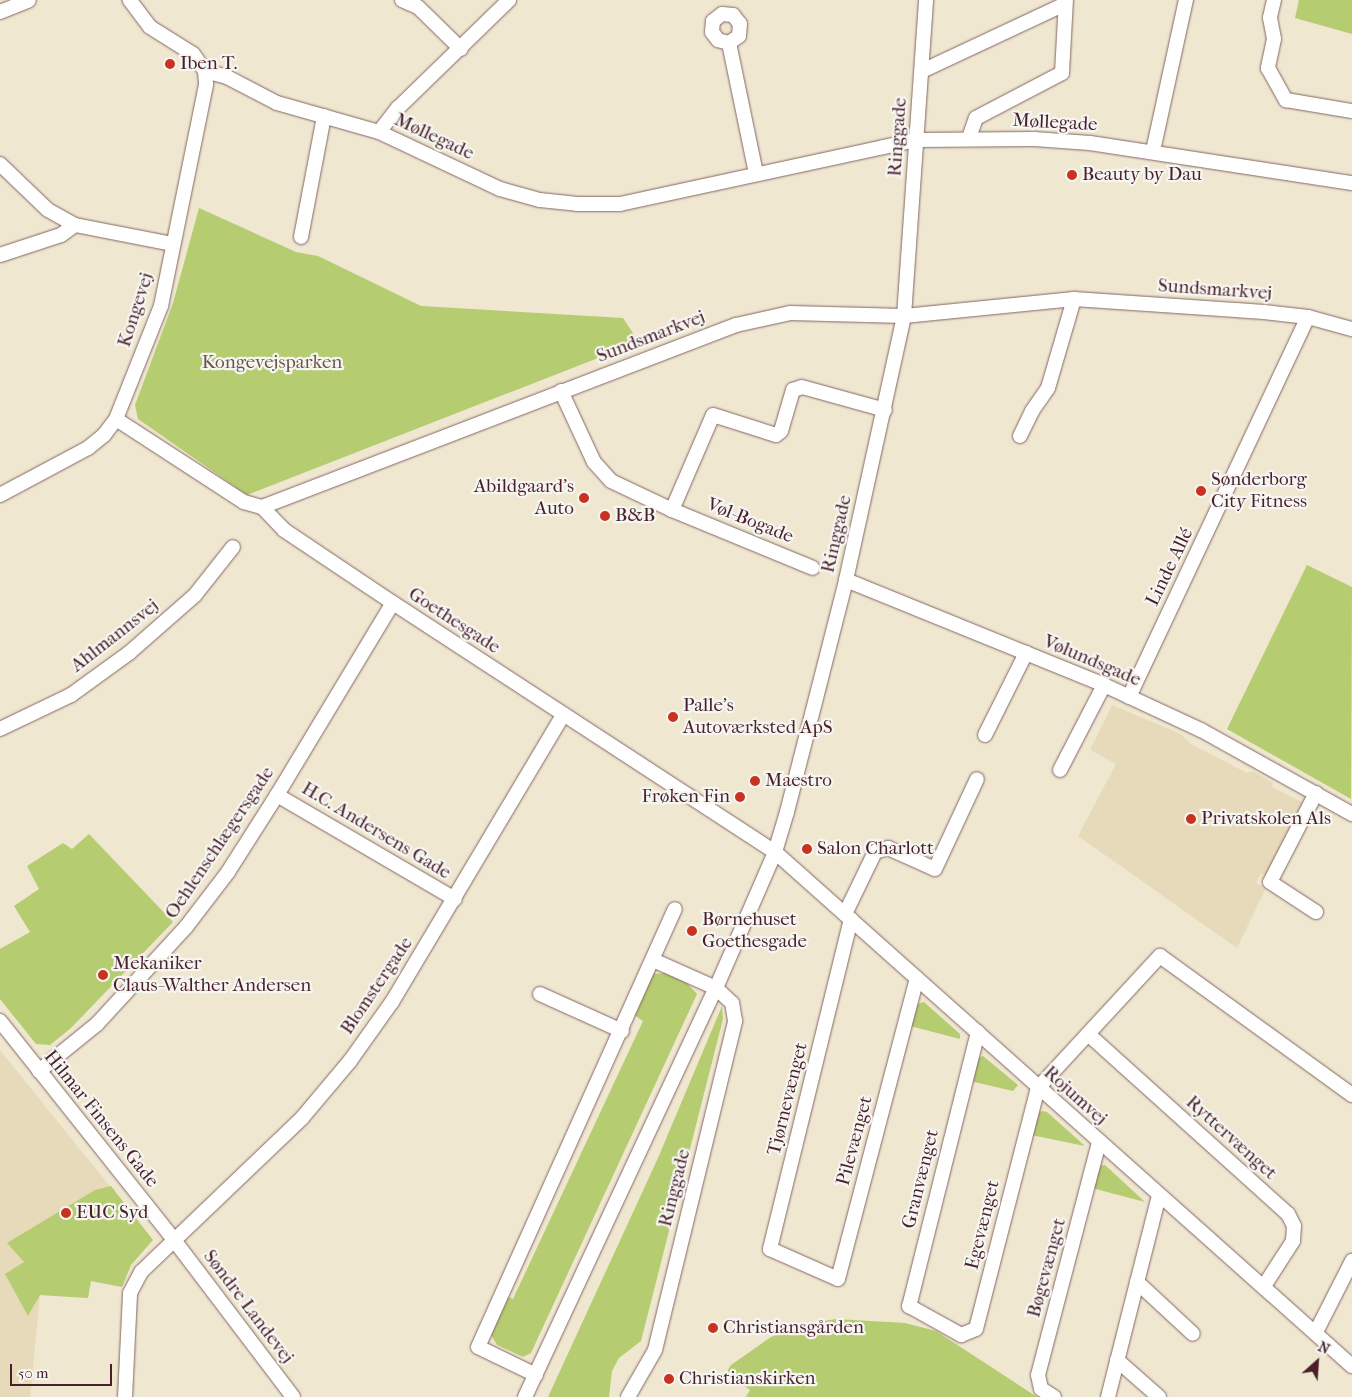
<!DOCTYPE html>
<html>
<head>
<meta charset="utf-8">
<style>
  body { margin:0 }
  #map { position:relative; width:1352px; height:1397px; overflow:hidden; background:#efe7d0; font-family:"IM FELL French Canon",serif }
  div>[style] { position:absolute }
  .built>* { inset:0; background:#e7daba }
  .green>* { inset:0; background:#b5cc71 }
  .roads { filter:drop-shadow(0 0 1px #846565) drop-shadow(0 0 1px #846565) }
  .minor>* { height:14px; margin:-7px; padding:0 7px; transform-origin:7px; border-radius:7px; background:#fff }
  .dots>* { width:14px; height:14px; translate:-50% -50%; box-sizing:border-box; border:2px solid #f6f6f2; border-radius:50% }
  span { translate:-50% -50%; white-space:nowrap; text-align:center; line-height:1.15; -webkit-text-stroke:4.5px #f6f6f2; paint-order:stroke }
  .poi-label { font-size:19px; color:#4a1f2b }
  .left { translate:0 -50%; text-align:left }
  .right { translate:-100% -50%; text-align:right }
  .street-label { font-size:19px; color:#4a1f2b }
  .park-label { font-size:19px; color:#6a5340 }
  .north { position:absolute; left:1292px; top:1337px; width:50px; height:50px; -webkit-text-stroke:4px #f6f6f2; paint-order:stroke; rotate:26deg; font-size:14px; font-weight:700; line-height:20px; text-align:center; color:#4a1f2b }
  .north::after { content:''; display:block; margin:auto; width:18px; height:22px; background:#4a1f2b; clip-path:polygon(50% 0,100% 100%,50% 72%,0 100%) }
  .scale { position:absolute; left:10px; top:1364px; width:102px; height:22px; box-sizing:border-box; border:2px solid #4a1f2b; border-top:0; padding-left:6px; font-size:15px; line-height:18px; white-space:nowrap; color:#4a1f2b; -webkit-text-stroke:4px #f6f6f2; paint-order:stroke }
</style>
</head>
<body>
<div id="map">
  <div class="built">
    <i style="clip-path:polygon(1112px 705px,1181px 734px,1191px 744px,1247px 773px,1253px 771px,1273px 783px,1272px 787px,1304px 803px,1268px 877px,1261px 873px,1256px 883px,1266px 888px,1237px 948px,1078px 836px,1116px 764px,1090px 750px)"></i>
    <i style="clip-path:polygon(0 1050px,153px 1240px,131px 1265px,122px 1287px,91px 1281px,88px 1298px,40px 1295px,30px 1397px,0 1397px)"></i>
  </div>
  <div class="green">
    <i style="clip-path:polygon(1299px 0,1352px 0,1352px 34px,1295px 18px)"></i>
    <i style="clip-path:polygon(199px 208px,296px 252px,318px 256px,421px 306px,623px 318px,639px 342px,247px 495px,138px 419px,135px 405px,173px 303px)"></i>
    <i style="clip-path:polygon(1307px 565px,1352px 587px,1351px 799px,1227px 729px)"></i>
    <i style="clip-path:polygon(89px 834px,173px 922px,71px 1028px,50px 1045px,36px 1044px,0 999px,0 949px,30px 932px,14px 906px,39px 889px,27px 866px,63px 843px,72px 849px)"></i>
    <i style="clip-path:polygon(665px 973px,687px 983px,697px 994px,531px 1353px,523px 1357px,497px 1345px,491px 1335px,492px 1325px,504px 1295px,513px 1299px,643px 1021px,633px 1014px,652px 974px)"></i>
    <i style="clip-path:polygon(924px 1002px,960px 1034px,960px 1039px,910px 1026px,917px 1004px)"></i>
    <i style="clip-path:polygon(722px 1006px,723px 1019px,641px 1341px,619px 1358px,612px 1371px,609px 1397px,548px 1397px,658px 1158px)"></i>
    <i style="clip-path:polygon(983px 1056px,1018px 1085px,1013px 1091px,970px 1081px,976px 1059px)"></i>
    <i style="clip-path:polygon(1042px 1111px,1047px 1112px,1085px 1146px,1031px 1135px,1037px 1114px)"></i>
    <i style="clip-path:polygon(1105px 1165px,1145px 1202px,1092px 1188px,1099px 1166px)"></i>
    <i style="clip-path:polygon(111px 1186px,153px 1240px,131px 1265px,122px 1287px,91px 1281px,88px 1298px,40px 1295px,28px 1316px,5px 1274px,24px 1262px,7px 1243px,95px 1190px)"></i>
    <i style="clip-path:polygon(836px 1319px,905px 1323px,936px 1331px,1037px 1397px,746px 1397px,750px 1390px,726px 1373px,731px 1365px,771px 1337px,800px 1325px)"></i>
  </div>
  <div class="roads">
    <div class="minor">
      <i style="left:402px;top:0;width:17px;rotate:24deg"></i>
      <i style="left:418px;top:7px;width:60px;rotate:44.3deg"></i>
      <i style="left:1274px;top:0;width:18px;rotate:103deg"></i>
      <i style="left:1270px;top:18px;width:21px;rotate:79deg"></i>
      <i style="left:1274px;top:39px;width:30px;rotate:102deg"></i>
      <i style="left:1268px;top:68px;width:37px;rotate:61deg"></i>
      <i style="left:1286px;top:100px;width:67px;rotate:9.5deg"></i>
      <i style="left:0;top:12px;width:31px;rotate:-22deg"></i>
      <i style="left:729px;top:43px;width:11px;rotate:-165deg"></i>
      <i style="left:718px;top:40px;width:10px;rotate:-127deg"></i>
      <i style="left:712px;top:32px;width:11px;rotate:-85deg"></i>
      <i style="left:713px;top:21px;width:11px;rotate:-38deg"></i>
      <i style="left:722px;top:14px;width:11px;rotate:5deg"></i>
      <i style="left:733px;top:15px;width:11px;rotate:52deg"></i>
      <i style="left:740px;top:24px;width:12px;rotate:95deg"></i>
      <i style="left:739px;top:36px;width:12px;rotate:145deg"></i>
      <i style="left:729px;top:43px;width:133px;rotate:78.3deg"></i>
      <i style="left:205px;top:71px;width:23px;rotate:15deg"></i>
      <i style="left:227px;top:77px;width:56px;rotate:27.5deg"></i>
      <i style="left:277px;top:103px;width:106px;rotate:15.9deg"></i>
      <i style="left:379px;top:132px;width:134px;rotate:25.2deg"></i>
      <i style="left:500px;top:189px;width:41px;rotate:15.4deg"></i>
      <i style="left:540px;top:200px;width:37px;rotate:6deg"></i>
      <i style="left:577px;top:204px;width:43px"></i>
      <i style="left:620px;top:204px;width:304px;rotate:-12.2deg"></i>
      <i style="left:917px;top:140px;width:117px;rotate:-0.5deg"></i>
      <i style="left:1034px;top:139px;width:56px;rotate:4.1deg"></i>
      <i style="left:1090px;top:143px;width:265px;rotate:8.7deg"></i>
      <i style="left:922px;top:71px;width:158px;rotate:-25.1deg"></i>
      <i style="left:379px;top:132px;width:31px;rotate:-52deg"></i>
      <i style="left:398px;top:108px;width:155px;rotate:-44.2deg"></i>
      <i style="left:969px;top:138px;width:21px;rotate:-71deg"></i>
      <i style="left:976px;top:118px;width:97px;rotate:-27.6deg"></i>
      <i style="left:1062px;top:73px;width:73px;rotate:-86.9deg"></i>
      <i style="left:1153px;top:151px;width:155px;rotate:-77.7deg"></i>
      <i style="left:0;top:164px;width:66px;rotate:43.8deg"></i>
      <i style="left:48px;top:210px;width:31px;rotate:29deg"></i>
      <i style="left:75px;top:225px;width:100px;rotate:11deg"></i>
      <i style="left:301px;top:237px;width:123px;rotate:-79.2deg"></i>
      <i style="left:0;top:255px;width:64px;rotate:-18.2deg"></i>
      <i style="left:61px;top:235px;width:17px;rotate:-36deg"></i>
      <i style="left:561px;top:391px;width:78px;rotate:65.1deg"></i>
      <i style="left:594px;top:462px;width:25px;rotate:48deg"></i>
      <i style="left:611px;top:481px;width:68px;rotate:25.4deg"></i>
      <i style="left:672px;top:510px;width:152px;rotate:22.4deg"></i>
      <i style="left:116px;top:419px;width:153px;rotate:33deg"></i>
      <i style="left:244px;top:502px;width:19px;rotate:16deg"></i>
      <i style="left:262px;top:507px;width:32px;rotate:46deg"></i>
      <i style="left:284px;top:530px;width:131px;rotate:33.8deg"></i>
      <i style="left:393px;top:603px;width:456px;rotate:33.1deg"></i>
      <i style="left:775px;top:852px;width:773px;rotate:41.7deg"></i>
      <i style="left:1020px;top:436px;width:28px;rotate:-64deg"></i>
      <i style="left:1032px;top:411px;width:28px;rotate:-55deg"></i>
      <i style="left:1048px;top:388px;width:93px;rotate:-73.7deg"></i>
      <i style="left:0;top:495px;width:100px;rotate:-28.1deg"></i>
      <i style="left:88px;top:448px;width:21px;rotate:-39deg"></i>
      <i style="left:104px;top:435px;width:20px;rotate:-53deg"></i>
      <i style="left:116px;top:419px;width:122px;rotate:-68.3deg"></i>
      <i style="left:161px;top:306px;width:227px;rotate:-78.5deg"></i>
      <i style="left:206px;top:84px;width:13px;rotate:-94deg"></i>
      <i style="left:205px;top:71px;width:21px;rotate:-125deg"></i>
      <i style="left:193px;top:54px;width:51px;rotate:-147.9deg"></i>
      <i style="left:150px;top:27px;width:34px;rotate:-127deg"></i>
      <i style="left:262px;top:507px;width:508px;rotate:-21.01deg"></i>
      <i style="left:736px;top:325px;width:55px;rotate:-12.5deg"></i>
      <i style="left:790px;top:313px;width:114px;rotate:1.5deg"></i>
      <i style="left:904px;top:316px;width:171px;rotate:-5.7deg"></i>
      <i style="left:1074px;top:299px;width:190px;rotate:3.9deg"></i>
      <i style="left:1264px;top:312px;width:44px;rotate:6.5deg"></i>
      <i style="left:1308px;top:317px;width:46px;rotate:15.3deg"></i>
      <i style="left:672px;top:510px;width:103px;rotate:-66.7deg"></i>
      <i style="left:713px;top:415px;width:66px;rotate:17.6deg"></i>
      <i style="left:776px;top:435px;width:6px;rotate:-39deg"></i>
      <i style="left:781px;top:431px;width:43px;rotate:-73.7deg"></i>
      <i style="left:793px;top:390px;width:9px;rotate:-18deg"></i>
      <i style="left:802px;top:387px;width:86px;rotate:15.5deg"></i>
      <i style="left:846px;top:580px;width:279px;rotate:22.1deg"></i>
      <i style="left:1104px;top:685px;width:107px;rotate:24.9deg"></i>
      <i style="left:1201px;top:730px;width:173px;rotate:29.1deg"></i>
      <i style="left:1129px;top:697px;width:420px;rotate:-64.8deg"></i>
      <i style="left:0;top:729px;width:79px;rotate:-25.6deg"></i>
      <i style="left:71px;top:695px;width:72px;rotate:-35.9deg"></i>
      <i style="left:129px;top:653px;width:88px;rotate:-41.3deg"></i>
      <i style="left:195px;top:595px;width:61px;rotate:-51.6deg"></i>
      <i style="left:985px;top:735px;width:92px;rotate:-63.4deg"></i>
      <i style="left:1060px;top:770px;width:96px;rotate:-62.6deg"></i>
      <i style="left:1316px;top:793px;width:100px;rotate:117.3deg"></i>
      <i style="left:1270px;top:882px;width:55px;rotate:33.1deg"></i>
      <i style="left:277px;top:795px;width:206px;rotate:30.3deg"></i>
      <i style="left:845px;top:914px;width:69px;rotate:-64.2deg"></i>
      <i style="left:875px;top:852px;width:14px;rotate:-17deg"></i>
      <i style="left:888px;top:848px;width:51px;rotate:24.1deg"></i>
      <i style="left:935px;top:869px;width:99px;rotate:-65deg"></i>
      <i style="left:851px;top:919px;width:340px;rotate:103.8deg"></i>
      <i style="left:770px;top:1249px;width:74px;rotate:23.8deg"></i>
      <i style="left:838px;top:1279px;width:311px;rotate:-75.3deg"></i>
      <i style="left:540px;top:994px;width:90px;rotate:24.3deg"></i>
      <i style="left:0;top:1021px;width:280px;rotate:51.5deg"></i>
      <i style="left:174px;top:1240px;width:197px;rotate:52.8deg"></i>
      <i style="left:978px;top:1032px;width:283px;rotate:104.1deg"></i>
      <i style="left:909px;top:1306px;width:60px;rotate:29.1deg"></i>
      <i style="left:961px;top:1335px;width:16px;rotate:-22deg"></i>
      <i style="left:976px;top:1329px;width:249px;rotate:-75.6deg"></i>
      <i style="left:1038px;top:1088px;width:180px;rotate:-47.3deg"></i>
      <i style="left:1160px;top:956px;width:237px;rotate:35.9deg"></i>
      <i style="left:1088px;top:1034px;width:269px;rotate:42deg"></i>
      <i style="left:1288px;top:1214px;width:13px;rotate:63deg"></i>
      <i style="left:1294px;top:1226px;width:15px;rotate:94deg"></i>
      <i style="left:1293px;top:1241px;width:54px;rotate:122.8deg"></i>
      <i style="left:39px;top:1071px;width:75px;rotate:-39deg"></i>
      <i style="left:97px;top:1024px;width:132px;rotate:-47.5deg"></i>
      <i style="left:186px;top:927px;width:69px;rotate:-52.6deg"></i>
      <i style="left:228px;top:872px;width:91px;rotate:-57.5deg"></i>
      <i style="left:277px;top:795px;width:224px;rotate:-58.9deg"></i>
      <i style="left:1137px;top:1282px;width:76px;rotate:42.9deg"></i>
      <i style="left:1316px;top:1332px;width:80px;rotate:-63.1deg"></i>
      <i style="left:1117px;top:1360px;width:56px;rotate:41.4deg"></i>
      <i style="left:536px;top:1375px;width:64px;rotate:-154.2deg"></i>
      <i style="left:478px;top:1347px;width:480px;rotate:-65.8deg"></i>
      <i style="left:125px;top:1397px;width:104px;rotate:-87.2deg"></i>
      <i style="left:130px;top:1293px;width:24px;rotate:-62deg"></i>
      <i style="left:141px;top:1272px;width:223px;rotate:-43.7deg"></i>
      <i style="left:302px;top:1118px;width:75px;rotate:-49.9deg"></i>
      <i style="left:350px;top:1061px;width:72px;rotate:-54.6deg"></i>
      <i style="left:392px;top:1002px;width:334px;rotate:-59.2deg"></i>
      <i style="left:525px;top:1397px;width:451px;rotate:-65deg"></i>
      <i style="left:716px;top:988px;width:148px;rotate:-66.5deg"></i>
      <i style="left:775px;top:852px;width:42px;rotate:-73.3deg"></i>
      <i style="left:787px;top:812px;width:239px;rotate:-75.7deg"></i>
      <i style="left:846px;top:580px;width:270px;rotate:-77.6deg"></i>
      <i style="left:904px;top:316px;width:317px;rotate:-86deg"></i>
      <i style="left:628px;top:1397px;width:54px;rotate:-60.1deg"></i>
      <i style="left:655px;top:1350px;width:339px;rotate:-76.3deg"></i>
      <i style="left:735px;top:1021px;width:18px;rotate:-99deg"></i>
      <i style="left:732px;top:1003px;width:22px;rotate:-137deg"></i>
      <i style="left:716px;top:988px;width:69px;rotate:-156deg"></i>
      <i style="left:1054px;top:1397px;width:15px;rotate:-148deg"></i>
      <i style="left:1041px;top:1389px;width:14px;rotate:-102deg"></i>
      <i style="left:1038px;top:1375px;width:241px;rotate:-75.3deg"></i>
      <i style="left:1108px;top:1397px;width:207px;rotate:-75.8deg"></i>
    </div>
  </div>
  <div class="dots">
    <i style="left:170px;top:64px;background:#c8321e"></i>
    <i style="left:1072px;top:175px;background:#c8321e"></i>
    <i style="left:1201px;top:491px;background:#c8321e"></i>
    <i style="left:584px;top:498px;background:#c8321e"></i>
    <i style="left:605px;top:516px;background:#c8321e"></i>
    <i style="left:673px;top:717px;background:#c8321e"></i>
    <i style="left:755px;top:781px;background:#c8321e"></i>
    <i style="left:740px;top:797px;background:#c8321e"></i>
    <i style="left:1191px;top:819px;background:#c8321e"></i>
    <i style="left:807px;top:849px;background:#c8321e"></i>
    <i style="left:692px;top:931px;background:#c8321e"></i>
    <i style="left:103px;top:975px;background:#c8321e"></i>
    <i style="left:66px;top:1213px;background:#c8321e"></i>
    <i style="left:713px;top:1328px;background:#c8321e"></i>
    <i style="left:669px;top:1379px;background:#c8321e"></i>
  </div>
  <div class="poi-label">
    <span class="left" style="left:180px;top:64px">Iben T.</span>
    <span class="left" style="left:1082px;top:175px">Beauty by Dau</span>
    <span class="left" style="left:1211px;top:491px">Sønderborg<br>City Fitness</span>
    <span class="right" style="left:574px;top:498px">Abildgaard's<br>Auto</span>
    <span class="left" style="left:615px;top:516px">B&amp;B</span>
    <span class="left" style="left:683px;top:717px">Palle's<br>Autoværksted ApS</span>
    <span class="left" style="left:765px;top:781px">Maestro</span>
    <span class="right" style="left:730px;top:797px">Frøken Fin</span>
    <span class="left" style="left:1201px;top:819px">Privatskolen Als</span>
    <span class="left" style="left:817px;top:849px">Salon Charlott</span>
    <span class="left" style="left:702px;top:931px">Børnehuset<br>Goethesgade</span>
    <span class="left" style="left:113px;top:975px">Mekaniker<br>Claus-Walther Andersen</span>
    <span class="left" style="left:76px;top:1213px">EUC Syd</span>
    <span class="left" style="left:723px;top:1328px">Christiansgården</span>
    <span class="left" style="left:679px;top:1379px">Christianskirken</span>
  </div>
  <div class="street-label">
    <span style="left:1055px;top:123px;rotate:3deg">Møllegade</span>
    <span style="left:434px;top:137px;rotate:25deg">Møllegade</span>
    <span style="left:898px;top:137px;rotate:-86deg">Ringgade</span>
    <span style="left:1215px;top:290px;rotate:4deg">Sundsmarkvej</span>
    <span style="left:136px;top:310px;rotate:-72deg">Kongevej</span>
    <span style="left:651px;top:337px;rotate:-21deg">Sundsmarkvej</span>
    <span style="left:750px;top:521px;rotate:22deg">Vøl-Bogade</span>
    <span style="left:837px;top:534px;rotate:-77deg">Ringgade</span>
    <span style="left:1170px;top:567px;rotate:-64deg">Linde Allé</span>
    <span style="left:454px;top:621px;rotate:33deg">Goethesgade</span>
    <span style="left:115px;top:636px;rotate:-38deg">Ahlmannsvej</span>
    <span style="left:1092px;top:661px;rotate:23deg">Vølundsgade</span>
    <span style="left:376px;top:831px;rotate:31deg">H.C. Andersens Gade</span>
    <span style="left:220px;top:843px;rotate:-56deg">Oehlenschlægersgade</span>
    <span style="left:377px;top:986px;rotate:-56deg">Blomstergade</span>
    <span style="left:1075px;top:1096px;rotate:42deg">Rojumvej</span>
    <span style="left:788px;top:1099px;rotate:-76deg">Tjørnevænget</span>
    <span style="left:101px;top:1119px;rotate:51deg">Hilmar Finsens Gade</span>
    <span style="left:1231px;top:1138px;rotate:42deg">Ryttervænget</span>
    <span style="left:855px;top:1141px;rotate:-75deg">Pilevænget</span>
    <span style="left:921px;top:1179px;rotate:-76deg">Granvænget</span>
    <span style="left:675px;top:1188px;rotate:-76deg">Ringgade</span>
    <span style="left:983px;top:1225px;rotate:-76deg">Egevænget</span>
    <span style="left:1047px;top:1268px;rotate:-75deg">Bøgevænget</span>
    <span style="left:248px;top:1307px;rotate:53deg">Søndre Landevej</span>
  </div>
  <div class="park-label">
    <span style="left:272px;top:363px">Kongevejsparken</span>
  </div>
  <div class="north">N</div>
  <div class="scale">50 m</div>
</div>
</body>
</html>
